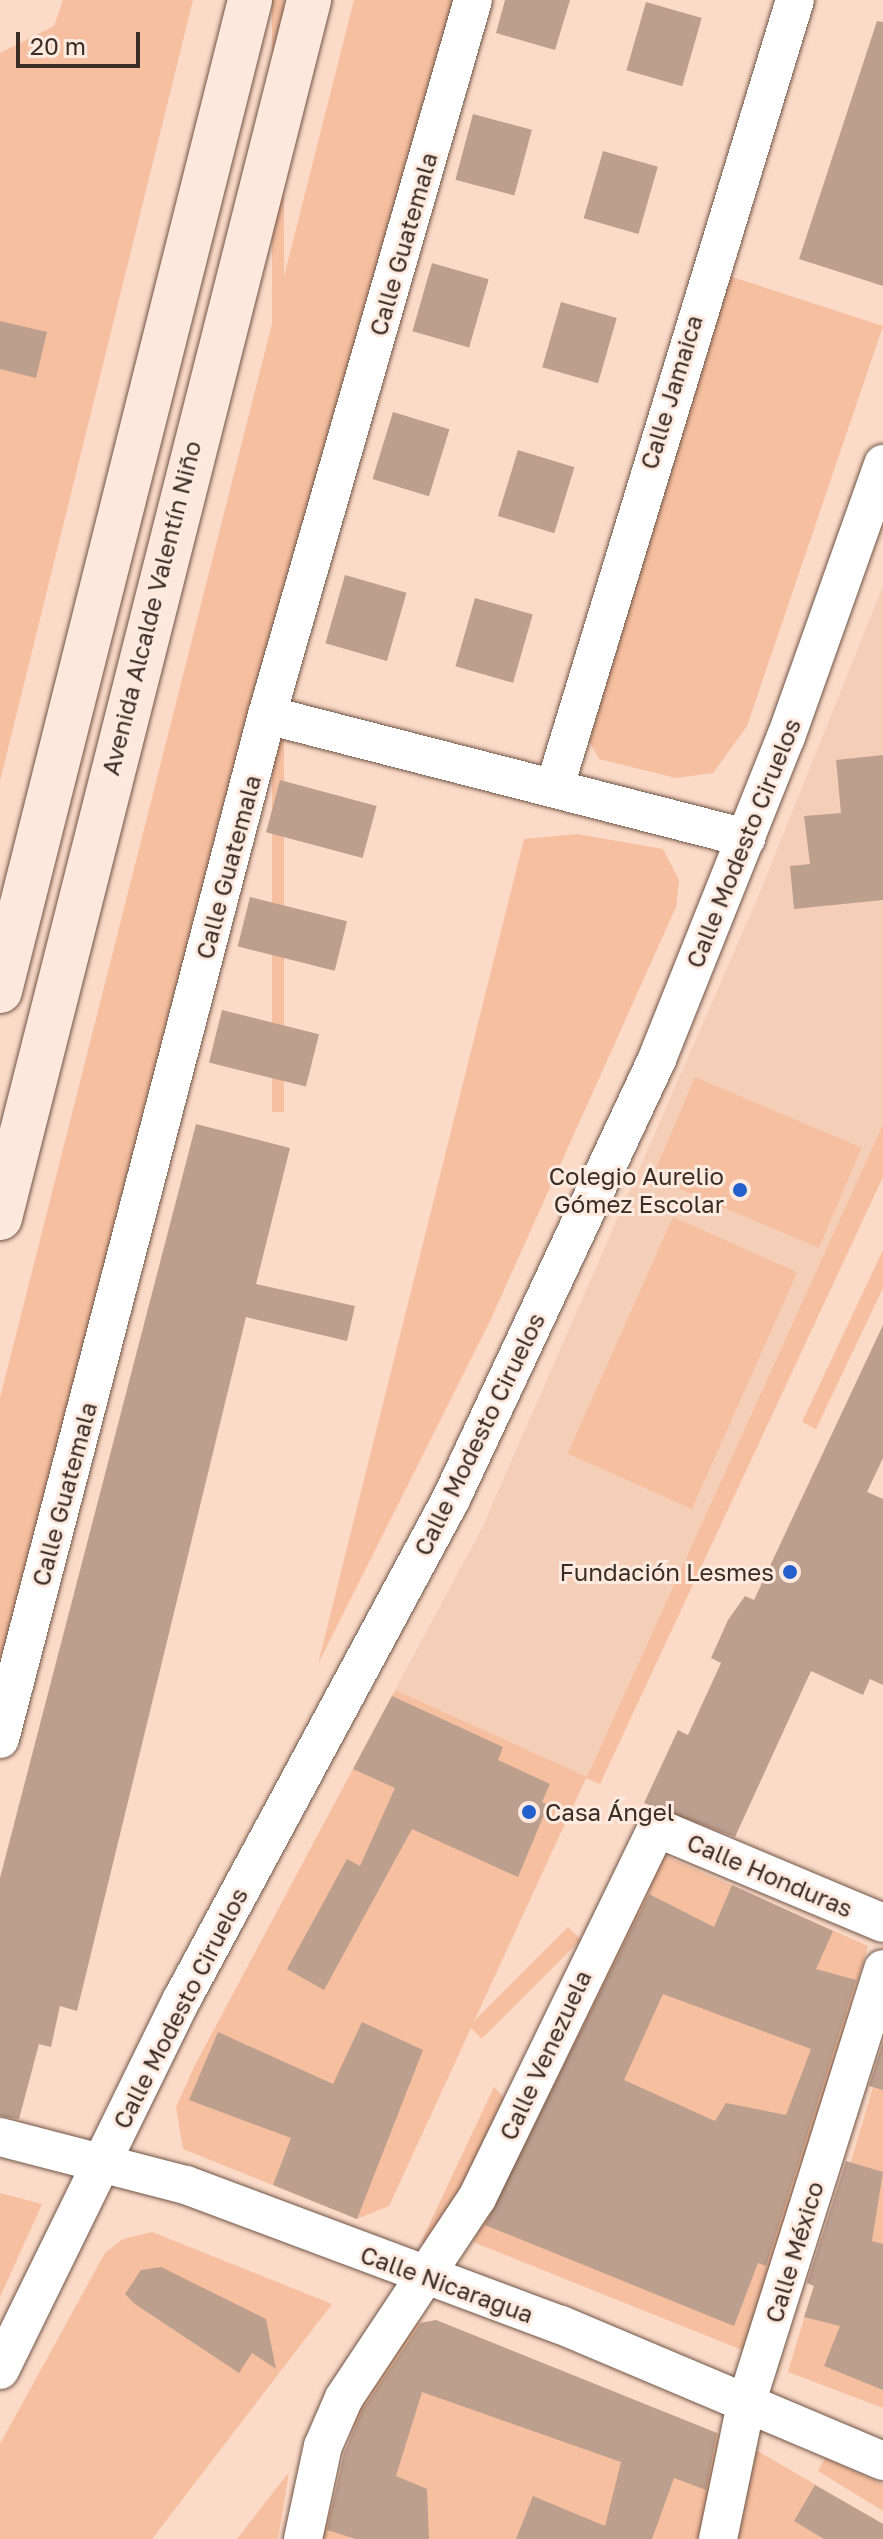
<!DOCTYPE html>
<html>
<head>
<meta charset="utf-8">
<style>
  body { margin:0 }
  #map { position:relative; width:883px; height:2539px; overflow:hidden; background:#fbdac8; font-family:"Golos Text",sans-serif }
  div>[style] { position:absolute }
  .built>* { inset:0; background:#f5ceb8 }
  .green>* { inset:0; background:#f6bfa0; transform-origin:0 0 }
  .building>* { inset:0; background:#bd9f8e; transform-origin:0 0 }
  .roads { filter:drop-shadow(0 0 2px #705546) drop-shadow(0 0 2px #705546) }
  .street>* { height:38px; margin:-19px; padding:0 19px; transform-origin:19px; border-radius:19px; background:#fff }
  .secondary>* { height:44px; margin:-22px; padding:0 22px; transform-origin:22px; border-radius:22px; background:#fce8dc }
  .dots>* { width:22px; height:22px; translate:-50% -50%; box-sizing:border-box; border:4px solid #feeadf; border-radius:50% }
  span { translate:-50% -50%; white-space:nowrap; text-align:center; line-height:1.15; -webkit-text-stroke:6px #feeadf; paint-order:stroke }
  .street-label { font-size:24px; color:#392d26 }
  .poi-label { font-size:24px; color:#392d26 }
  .right { translate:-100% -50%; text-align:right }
  .left { translate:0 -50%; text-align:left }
  .scale { position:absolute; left:16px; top:32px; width:124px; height:36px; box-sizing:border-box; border:4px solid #392d26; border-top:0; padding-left:10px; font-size:24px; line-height:28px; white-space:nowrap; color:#392d26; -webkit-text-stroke:6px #feeadf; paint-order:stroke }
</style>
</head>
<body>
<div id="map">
  <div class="built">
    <i style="clip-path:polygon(883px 586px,883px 1124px,587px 1778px,395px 1690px,482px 1528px,756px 902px)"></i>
  </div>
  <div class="green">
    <i style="clip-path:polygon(63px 0,193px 0,0 781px,0 53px,54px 26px)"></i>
    <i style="left:272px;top:0;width:12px;height:1112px"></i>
    <i style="clip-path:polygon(354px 0,455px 0,0 1664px,0 1398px)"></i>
    <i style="clip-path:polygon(723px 274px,883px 326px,747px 726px,713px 773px,676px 778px,599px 759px,588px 739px)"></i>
    <i style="clip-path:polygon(577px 834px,663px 849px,679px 880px,676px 907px,490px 1321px,318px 1664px,524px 839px)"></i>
    <i style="left:695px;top:1077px;width:181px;height:109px;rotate:23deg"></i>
    <i style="clip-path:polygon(883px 1124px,883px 1177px,600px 1784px,586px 1778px,389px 2206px,357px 2219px,183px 2149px,176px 2107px,195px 2065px,395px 1690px,587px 1777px)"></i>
    <i style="left:673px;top:1217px;width:136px;height:259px;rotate:24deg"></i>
    <i style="clip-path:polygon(883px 1250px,883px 1288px,816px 1429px,802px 1422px)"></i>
    <i style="clip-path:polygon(663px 1855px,868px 1946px,747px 2352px,473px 2242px,632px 1906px,639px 1910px,649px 1890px,642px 1885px)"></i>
    <i style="left:568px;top:1927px;width:18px;height:140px;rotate:45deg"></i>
    <i style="clip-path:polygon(883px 2054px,883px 2408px,788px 2372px)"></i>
    <i style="clip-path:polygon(494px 2087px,507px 2101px,431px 2246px,421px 2242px)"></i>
    <i style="clip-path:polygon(0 2193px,42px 2204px,0 2297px)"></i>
    <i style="clip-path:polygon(152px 2232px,332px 2304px,152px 2539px,0 2539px,0 2444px,105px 2253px,123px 2239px)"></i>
    <i style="clip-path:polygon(436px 2320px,719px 2434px,701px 2539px,322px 2539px,359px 2406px,412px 2324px)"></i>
    <i style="clip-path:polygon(756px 2450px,883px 2524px,883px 2539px,735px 2539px)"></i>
    <i style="clip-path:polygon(825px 2458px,883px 2484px,883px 2511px,818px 2471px)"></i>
    <i style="clip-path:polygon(289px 2472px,278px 2539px,237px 2539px)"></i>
  </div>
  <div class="building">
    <i style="clip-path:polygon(505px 0,570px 0,555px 50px,496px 33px)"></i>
    <i style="left:646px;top:2px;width:58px;height:71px;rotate:16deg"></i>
    <i style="clip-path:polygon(877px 21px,883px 22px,883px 286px,799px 259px)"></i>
    <i style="left:473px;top:114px;width:61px;height:68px;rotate:15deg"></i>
    <i style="left:603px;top:151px;width:57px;height:70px;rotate:16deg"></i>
    <i style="left:432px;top:263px;width:59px;height:71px;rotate:16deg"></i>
    <i style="left:561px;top:302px;width:58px;height:68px;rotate:16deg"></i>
    <i style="clip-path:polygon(0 321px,47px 332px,36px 378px,0 369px)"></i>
    <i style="left:393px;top:412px;width:59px;height:70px;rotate:17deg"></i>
    <i style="left:518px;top:450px;width:59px;height:69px;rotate:17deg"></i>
    <i style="left:345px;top:575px;width:64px;height:71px;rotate:16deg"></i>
    <i style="left:475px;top:598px;width:60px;height:71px;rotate:16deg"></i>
    <i style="clip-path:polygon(883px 755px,883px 900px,794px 909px,790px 866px,810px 864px,804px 816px,841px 813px,836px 760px)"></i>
    <i style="left:280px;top:780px;width:100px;height:54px;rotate:15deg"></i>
    <i style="left:250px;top:897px;width:100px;height:51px;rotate:14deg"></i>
    <i style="left:222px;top:1010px;width:100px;height:54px;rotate:14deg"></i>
    <i style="clip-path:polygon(196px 1124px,290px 1148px,256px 1284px,355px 1306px,347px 1341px,246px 1317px,77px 2011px,60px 2006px,51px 2047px,39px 2044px,19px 2119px,0 2116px,0 1878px)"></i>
    <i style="clip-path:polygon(883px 1325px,883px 1458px,867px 1492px,883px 1499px,883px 1685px,870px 1679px,863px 1695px,811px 1671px,735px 1837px,644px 1803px,678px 1730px,688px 1735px,721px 1663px,711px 1658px,728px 1620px,745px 1596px,754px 1600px)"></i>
    <i style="clip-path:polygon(392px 1696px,503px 1747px,498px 1760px,550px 1784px,542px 1802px,548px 1805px,518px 1877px,412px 1829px,324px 1990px,287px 1969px,347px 1859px,360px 1866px,395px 1788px,353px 1769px)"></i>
    <i style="clip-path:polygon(evenodd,732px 1885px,833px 1931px,816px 1969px,856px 1980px,766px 2266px,758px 2263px,734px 2326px,485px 2225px,649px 1894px,714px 1927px,732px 1885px,663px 1994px,811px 2049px,786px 2115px,726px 2103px,715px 2121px,624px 2080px,663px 1994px)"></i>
    <i style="clip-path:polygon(362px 2022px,423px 2050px,357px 2219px,273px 2185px,291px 2138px,189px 2100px,218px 2032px,333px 2084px)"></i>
    <i style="clip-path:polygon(883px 2042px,883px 2090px,869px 2086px)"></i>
    <i style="clip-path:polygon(846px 2161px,883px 2172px,872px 2241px,883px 2244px,883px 2390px,824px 2366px,840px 2326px,804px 2317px,814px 2286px,807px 2283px)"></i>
    <i style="clip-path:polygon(161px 2267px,266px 2319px,276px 2369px,252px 2353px,239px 2373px,135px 2304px,125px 2294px,141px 2270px)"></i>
    <i style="clip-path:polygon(436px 2320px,717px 2433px,706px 2490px,674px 2478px,652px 2539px,516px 2539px,533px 2496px,605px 2526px,621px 2462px,422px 2392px,396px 2476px,427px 2489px,429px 2539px,356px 2539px,327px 2530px,344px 2453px,363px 2409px,421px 2323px)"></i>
    <i style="clip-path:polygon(815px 2485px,883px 2524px,883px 2539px,824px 2539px,794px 2521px)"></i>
  </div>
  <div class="roads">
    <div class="street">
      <i style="left:267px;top:715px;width:495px;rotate:14.4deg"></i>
      <i style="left:555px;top:786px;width:822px;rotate:-73.02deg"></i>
      <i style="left:0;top:1739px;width:1058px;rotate:-75.39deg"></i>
      <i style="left:267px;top:715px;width:744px;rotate:-73.93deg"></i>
      <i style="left:0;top:2137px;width:192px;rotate:14.5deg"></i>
      <i style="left:186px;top:2185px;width:400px;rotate:20.5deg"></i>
      <i style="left:561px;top:2325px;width:350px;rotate:22.9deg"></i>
      <i style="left:0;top:2370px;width:413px;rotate:-63.9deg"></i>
      <i style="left:182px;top:1999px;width:568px;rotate:-61.72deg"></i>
      <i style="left:451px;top:1499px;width:486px;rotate:-64.9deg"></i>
      <i style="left:657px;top:1059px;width:347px;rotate:-68.2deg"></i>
      <i style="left:786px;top:737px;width:290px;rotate:-70.4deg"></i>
      <i style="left:303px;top:2539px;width:95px;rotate:-77.9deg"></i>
      <i style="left:323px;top:2446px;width:52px;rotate:-66.4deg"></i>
      <i style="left:344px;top:2398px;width:240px;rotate:-56.4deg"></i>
      <i style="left:477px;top:2198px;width:411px;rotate:-64.1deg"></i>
      <i style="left:657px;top:1828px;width:245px;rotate:22.8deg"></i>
      <i style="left:718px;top:2539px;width:138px;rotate:-78.3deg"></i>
      <i style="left:746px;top:2404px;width:456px;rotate:-72.5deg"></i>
    </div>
    <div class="secondary">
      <i style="left:0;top:991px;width:1022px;rotate:-75.84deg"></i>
      <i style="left:0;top:1218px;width:1257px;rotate:-75.76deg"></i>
    </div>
  </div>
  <div class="dots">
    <i style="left:740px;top:1190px;background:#2360cd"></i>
    <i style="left:790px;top:1572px;background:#2360cd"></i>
    <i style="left:529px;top:1812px;background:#2360cd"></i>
  </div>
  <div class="street-label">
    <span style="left:403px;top:244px;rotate:-74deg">Calle Guatemala</span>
    <span style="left:671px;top:392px;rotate:-73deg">Calle Jamaica</span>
    <span style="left:151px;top:608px;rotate:-76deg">Avenida Alcalde Valentín Niño</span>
    <span style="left:743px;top:843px;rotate:-68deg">Calle Modesto Ciruelos</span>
    <span style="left:228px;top:867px;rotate:-75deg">Calle Guatemala</span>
    <span style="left:479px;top:1434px;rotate:-64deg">Calle Modesto Ciruelos</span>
    <span style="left:64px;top:1494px;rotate:-75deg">Calle Guatemala</span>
    <span style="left:770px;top:1875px;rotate:23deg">Calle Honduras</span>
    <span style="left:180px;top:2008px;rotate:-63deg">Calle Modesto Ciruelos</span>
    <span style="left:545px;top:2055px;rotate:-65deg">Calle Venezuela</span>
    <span style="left:794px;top:2252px;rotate:-73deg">Calle México</span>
    <span style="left:447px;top:2284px;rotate:20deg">Calle Nicaragua</span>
  </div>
  <div class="poi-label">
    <span class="right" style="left:724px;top:1190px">Colegio Aurelio<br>Gómez Escolar</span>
    <span class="right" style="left:774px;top:1572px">Fundación Lesmes</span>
    <span class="left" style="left:545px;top:1812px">Casa Ángel</span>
  </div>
  <div class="scale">20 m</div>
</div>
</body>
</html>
